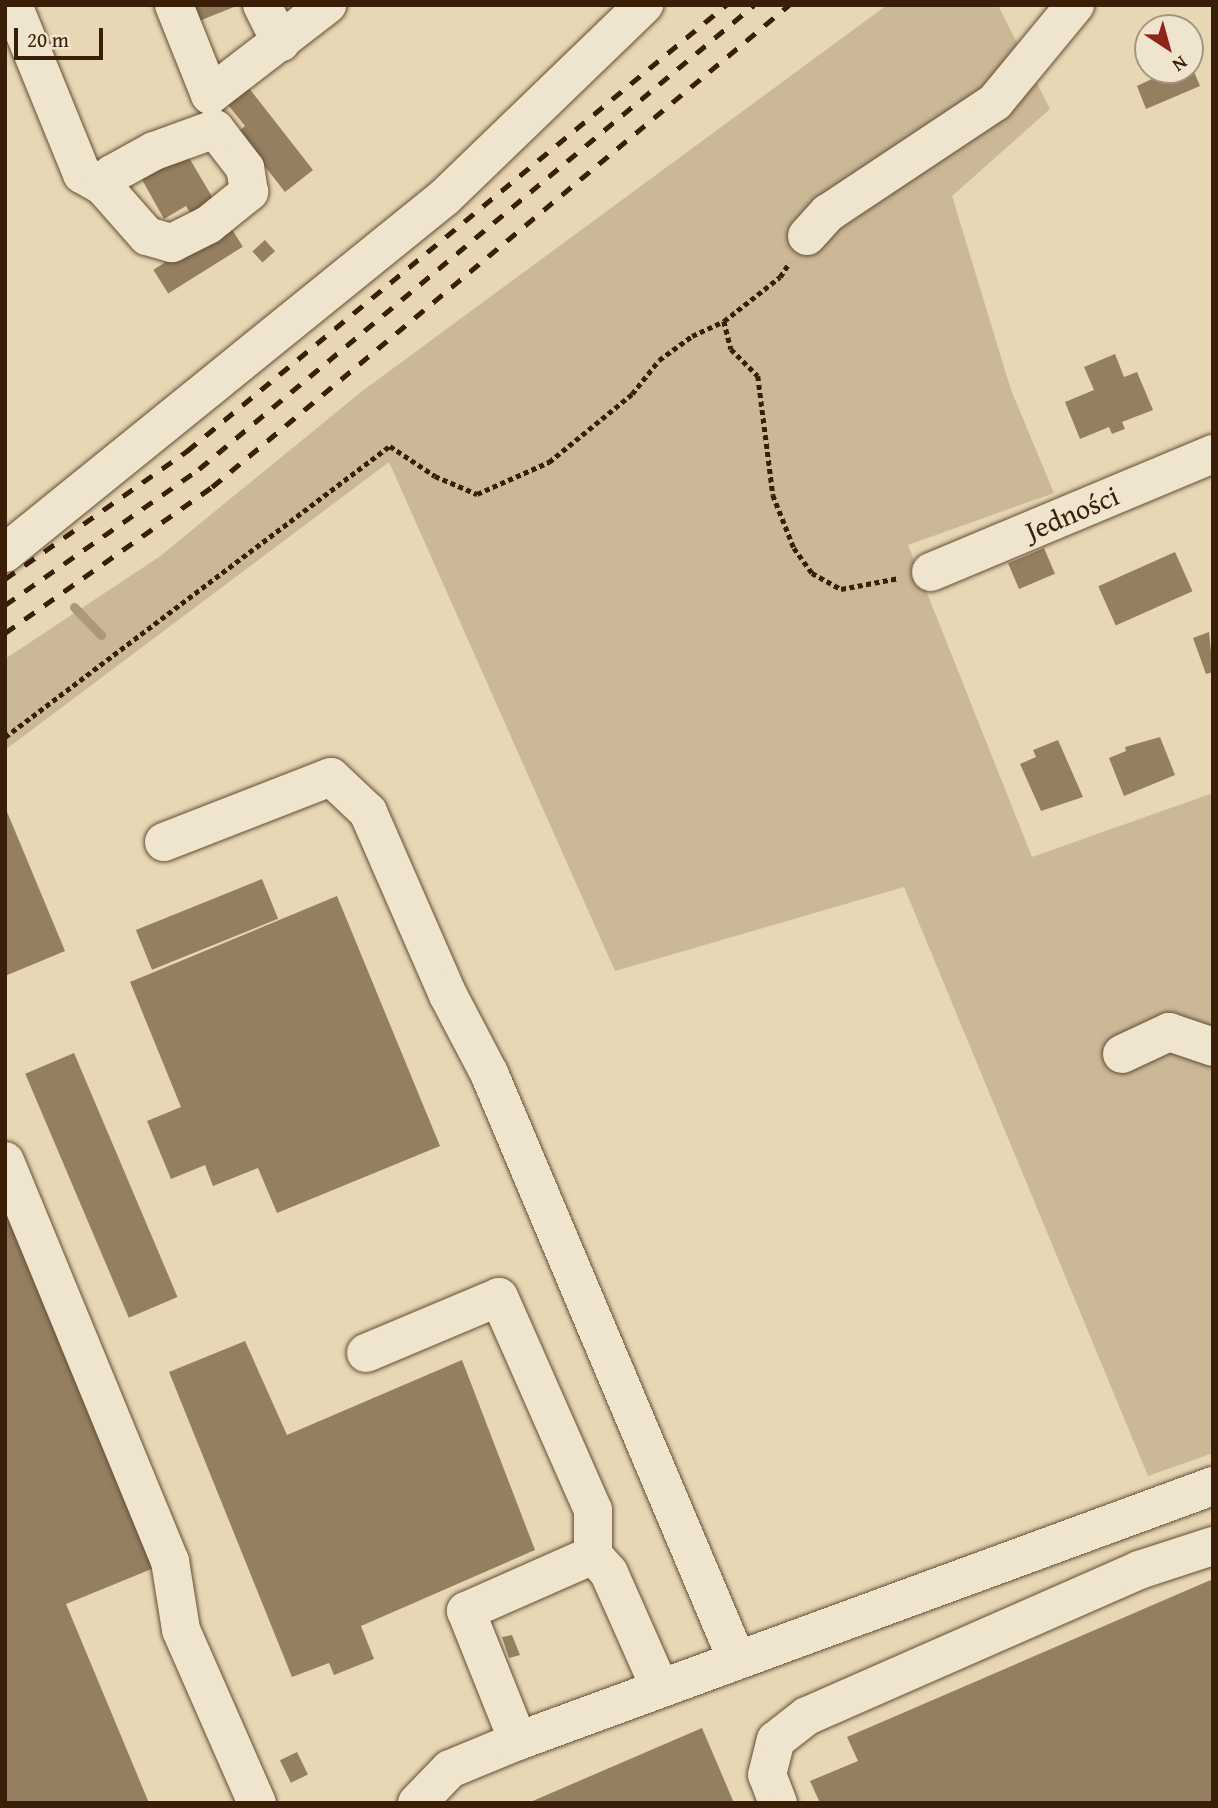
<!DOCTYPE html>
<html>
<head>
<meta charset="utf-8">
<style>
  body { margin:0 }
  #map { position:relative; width:1218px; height:1808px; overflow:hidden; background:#e7d7b4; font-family:"Gentium Book Plus",serif }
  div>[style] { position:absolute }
  .green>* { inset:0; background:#cab897 }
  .stream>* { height:9px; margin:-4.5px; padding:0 4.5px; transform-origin:4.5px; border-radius:4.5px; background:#ac987a }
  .building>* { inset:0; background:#947f61; transform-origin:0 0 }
  .path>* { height:4.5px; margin-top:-2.25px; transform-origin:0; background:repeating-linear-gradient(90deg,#3a1f08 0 5px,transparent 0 8.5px) }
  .roads { filter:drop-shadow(0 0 2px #654d33) drop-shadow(0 0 2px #654d33) }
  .minor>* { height:38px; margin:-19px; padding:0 19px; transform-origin:19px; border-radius:19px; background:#efe5ce }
  .rail>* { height:5px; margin-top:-2.5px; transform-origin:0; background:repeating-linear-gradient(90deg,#3a1f08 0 12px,transparent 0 24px) }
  span { translate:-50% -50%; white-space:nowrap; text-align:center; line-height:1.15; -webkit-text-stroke:6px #efe5ce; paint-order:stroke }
  .street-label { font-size:28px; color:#3a1f08 }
  .frame { position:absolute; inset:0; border:7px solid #3a1f08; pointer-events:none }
  .north { position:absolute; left:1134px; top:14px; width:70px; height:70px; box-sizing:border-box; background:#efe5ce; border:2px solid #a7967f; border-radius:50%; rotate:144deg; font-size:19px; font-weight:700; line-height:28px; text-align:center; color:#3a1f08 }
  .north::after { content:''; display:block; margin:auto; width:24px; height:32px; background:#8f2418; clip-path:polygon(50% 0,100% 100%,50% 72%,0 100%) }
  .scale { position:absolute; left:14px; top:28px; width:89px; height:32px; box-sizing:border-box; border:4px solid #3a1f08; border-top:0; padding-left:9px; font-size:21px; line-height:24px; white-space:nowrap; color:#3a1f08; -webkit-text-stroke:5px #efe5ce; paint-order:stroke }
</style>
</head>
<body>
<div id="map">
  <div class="green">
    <i style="clip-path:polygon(887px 5px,998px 5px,1050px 109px,952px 196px,1011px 390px,1054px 493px,908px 545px,1032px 857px,1213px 793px,1213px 1453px,1148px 1476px,904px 887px,615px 971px,389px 462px,5px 750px,5px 659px,159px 557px,361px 392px)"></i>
  </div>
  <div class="stream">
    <i style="left:74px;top:607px;width:39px;rotate:46deg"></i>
  </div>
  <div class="building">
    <i style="clip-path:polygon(193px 5px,239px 5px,199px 21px)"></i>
    <i style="clip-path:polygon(1190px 62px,1200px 86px,1146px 109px,1137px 86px,1171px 70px,1190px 70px)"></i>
    <i style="clip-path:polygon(245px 83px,313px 170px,285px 192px,238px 132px,245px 126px,224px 100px)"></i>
    <i style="clip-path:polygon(188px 156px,214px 200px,191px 214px,186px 206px,164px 219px,140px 176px)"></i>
    <i style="left:228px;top:223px;width:28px;height:88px;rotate:58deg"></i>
    <i style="left:265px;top:240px;width:15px;height:17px;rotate:48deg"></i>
    <i style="clip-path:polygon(1115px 354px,1124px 377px,1137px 372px,1153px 410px,1122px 422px,1125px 429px,1117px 432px,1112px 434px,1109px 427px,1080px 439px,1065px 402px,1094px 390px,1084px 367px)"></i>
    <i style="left:1044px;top:548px;width:28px;height:39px;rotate:67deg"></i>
    <i style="left:1175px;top:552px;width:43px;height:84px;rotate:66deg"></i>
    <i style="clip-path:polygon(1209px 632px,1213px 672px,1206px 674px,1193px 638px)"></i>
    <i style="clip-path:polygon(1160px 737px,1175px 775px,1124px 796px,1109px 758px,1126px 751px,1125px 747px)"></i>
    <i style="clip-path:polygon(1058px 740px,1083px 797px,1041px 811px,1020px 764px,1036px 757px,1033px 750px)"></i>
    <i style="clip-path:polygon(5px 807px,65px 951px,5px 976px)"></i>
    <i style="left:262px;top:879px;width:43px;height:136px;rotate:68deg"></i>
    <i style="clip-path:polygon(337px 896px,440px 1146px,277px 1213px,258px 1168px,213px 1186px,205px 1165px,171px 1179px,147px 1121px,181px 1107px,130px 982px)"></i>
    <i style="left:74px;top:1053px;width:265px;height:53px;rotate:67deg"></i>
    <i style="clip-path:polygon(5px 1210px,154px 1568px,66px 1604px,149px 1803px,5px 1803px)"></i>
    <i style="clip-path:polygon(245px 1341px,287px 1435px,462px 1360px,535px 1550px,361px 1626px,374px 1659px,334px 1675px,329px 1663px,292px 1677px,169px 1372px)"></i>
    <i style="clip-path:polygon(1213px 1579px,1213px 1803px,820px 1803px,810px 1781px,858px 1761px,847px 1737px)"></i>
    <i style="clip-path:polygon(512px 1635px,520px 1655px,509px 1658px,502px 1637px)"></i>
    <i style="clip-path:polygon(702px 1728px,734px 1803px,528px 1803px)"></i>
    <i style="left:297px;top:1752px;width:25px;height:19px;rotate:64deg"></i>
  </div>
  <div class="path">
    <i style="left:724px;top:321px;width:29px;rotate:76deg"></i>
    <i style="left:731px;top:349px;width:38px;rotate:45deg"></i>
    <i style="left:758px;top:376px;width:120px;rotate:82.8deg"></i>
    <i style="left:773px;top:495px;width:57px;rotate:68.4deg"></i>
    <i style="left:794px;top:548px;width:31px;rotate:54deg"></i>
    <i style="left:812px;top:573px;width:33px;rotate:29deg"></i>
    <i style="left:841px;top:589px;width:59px;rotate:-10.7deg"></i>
    <i style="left:5px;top:737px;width:483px;rotate:-37.1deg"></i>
    <i style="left:390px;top:446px;width:54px;rotate:33.7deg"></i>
    <i style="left:435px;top:476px;width:46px;rotate:23.2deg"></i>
    <i style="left:477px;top:494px;width:79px;rotate:-24deg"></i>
    <i style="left:549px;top:462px;width:107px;rotate:-39.3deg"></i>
    <i style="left:632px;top:394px;width:43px;rotate:-51.5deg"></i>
    <i style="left:659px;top:360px;width:41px;rotate:-36deg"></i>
    <i style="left:692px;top:336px;width:35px;rotate:-25deg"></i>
    <i style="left:724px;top:321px;width:71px;rotate:-38.2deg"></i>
    <i style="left:780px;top:277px;width:17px;rotate:-57deg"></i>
  </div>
  <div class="roads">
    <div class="minor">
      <i style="left:13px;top:5px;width:183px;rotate:67.8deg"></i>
      <i style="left:82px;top:174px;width:24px;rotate:30deg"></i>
      <i style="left:103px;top:186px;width:67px;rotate:48.7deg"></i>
      <i style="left:147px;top:236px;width:26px;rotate:16deg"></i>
      <i style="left:172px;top:243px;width:40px;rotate:-26.6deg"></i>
      <i style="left:208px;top:225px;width:53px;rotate:-38.8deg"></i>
      <i style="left:249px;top:192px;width:24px;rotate:-99deg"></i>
      <i style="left:245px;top:168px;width:49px;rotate:-127.6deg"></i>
      <i style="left:215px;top:129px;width:65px;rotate:160.2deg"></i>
      <i style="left:154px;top:151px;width:48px;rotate:151.3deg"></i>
      <i style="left:112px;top:174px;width:15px;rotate:127deg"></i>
      <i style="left:174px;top:5px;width:97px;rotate:68.2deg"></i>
      <i style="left:210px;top:95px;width:148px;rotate:-37.6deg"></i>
      <i style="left:262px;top:5px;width:42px;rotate:63.4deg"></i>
      <i style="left:807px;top:236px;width:31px;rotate:-48deg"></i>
      <i style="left:828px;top:213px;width:201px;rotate:-33.6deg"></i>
      <i style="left:995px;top:102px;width:126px;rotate:-50.5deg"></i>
      <i style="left:5px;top:553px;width:566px;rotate:-38.98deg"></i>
      <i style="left:445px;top:197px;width:277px;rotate:-44deg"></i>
      <i style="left:931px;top:572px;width:306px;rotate:-22.7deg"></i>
      <i style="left:164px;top:842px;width:179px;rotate:-21.3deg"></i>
      <i style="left:331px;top:777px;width:51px;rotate:43.4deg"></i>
      <i style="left:368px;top:812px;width:200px;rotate:66.4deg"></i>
      <i style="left:448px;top:995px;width:88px;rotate:62.3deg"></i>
      <i style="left:489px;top:1073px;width:635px;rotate:67.11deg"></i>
      <i style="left:1122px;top:1054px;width:52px;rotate:-25.1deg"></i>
      <i style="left:1169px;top:1032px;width:46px;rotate:18.8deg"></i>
      <i style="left:5px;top:1161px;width:433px;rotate:67.6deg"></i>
      <i style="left:170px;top:1561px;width:70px;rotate:80.9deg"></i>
      <i style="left:181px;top:1630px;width:189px;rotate:66.3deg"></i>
      <i style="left:366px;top:1353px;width:144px;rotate:-22.8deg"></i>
      <i style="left:499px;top:1297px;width:233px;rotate:66.2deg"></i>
      <i style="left:593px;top:1510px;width:45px;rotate:90deg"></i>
      <i style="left:593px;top:1555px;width:139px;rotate:156.2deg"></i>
      <i style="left:466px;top:1611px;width:140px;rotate:68.2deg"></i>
      <i style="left:593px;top:1555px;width:24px;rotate:48deg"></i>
      <i style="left:609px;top:1573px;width:124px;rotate:66.1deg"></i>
      <i style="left:417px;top:1803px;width:47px;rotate:-45.9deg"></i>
      <i style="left:450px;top:1769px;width:74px;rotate:-22.4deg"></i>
      <i style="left:518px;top:1741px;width:740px;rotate:-20.15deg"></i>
      <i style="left:778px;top:1803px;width:30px;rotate:-111deg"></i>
      <i style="left:767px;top:1775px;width:36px;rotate:-76deg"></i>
      <i style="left:776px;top:1740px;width:39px;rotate:-38deg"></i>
      <i style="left:807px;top:1716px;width:363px;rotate:-23.7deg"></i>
      <i style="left:1139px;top:1570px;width:78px;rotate:-18deg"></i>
    </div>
  </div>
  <div class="rail">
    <i style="left:5px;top:579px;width:223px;rotate:-35.1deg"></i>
    <i style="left:187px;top:451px;width:700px;rotate:-39.61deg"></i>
    <i style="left:5px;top:605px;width:237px;rotate:-35deg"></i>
    <i style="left:199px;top:469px;width:723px;rotate:-39.9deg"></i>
    <i style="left:5px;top:633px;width:253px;rotate:-35.2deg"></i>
    <i style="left:212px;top:487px;width:752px;rotate:-39.87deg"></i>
  </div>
  <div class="street-label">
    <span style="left:1072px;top:513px;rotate:-23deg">Jedności</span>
  </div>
  <div class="frame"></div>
  <div class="north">N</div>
  <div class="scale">20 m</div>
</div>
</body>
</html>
